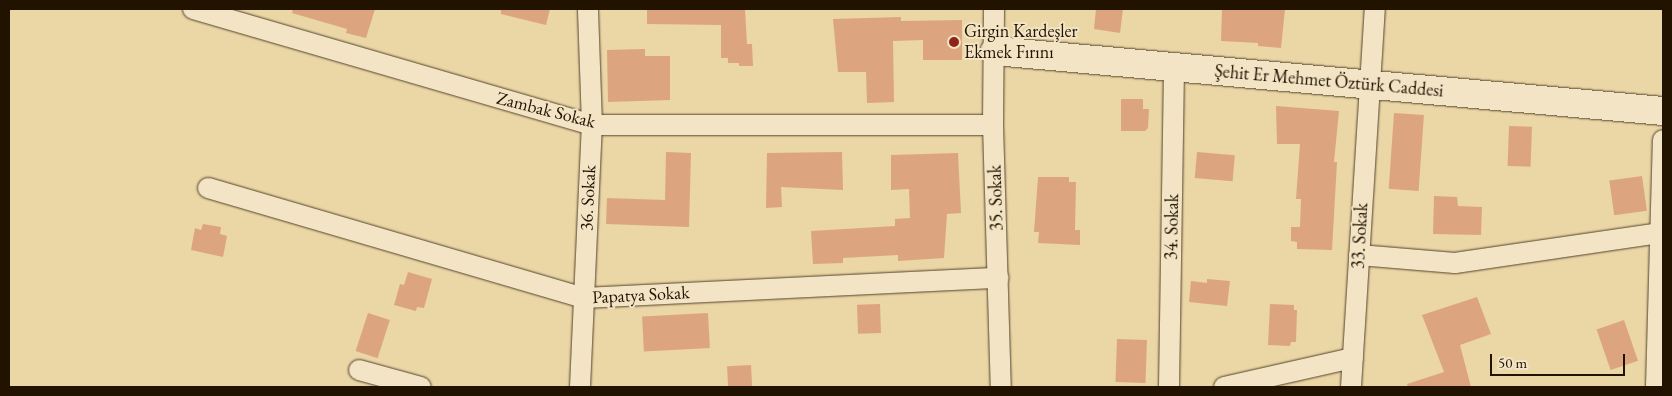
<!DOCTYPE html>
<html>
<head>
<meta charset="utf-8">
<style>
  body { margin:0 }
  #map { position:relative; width:1672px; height:396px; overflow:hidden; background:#ebd6a6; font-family:"EB Garamond",serif }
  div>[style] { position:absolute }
  .building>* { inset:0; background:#dda57f; transform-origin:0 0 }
  .roads { filter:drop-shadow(0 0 1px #54442a) drop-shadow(0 0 1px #54442a) }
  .street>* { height:20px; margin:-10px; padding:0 10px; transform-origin:10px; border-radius:10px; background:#f2e4c5 }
  .secondary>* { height:28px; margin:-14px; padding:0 14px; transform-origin:14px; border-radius:14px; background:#f2e4c5 }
  .dots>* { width:14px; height:14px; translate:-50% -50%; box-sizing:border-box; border:2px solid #f2e4c5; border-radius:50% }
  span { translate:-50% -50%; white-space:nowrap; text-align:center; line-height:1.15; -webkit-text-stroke:4px #f2e4c5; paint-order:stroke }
  .poi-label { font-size:18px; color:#211300 }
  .left { translate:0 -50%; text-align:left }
  .street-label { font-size:18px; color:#211300 }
  .frame { position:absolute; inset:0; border:10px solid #211300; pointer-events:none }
  .scale { position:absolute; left:1490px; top:354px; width:135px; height:22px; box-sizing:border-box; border:2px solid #211300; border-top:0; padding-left:6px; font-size:15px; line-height:18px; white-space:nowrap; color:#211300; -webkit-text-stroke:4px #f2e4c5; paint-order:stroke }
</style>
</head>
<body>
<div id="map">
  <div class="building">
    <i style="clip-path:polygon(293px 9px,375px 9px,366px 38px,346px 33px,347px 29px,292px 13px)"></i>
    <i style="clip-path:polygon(501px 9px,550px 9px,546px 25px,501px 14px)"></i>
    <i style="clip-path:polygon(647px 9px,745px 9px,747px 44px,752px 44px,753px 66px,739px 66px,739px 63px,728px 63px,728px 58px,721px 58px,721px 25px,647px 24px)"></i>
    <i style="clip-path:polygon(1096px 9px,1123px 9px,1120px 33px,1094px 29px)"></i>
    <i style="clip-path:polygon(1222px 9px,1285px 9px,1281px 48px,1258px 46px,1258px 43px,1221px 41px)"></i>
    <i style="clip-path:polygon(901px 17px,901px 21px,962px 20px,962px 60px,923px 60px,923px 40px,893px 41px,894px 102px,867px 103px,866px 72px,838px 72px,833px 19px)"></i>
    <i style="clip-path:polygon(645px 49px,645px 56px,670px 56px,670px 100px,608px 102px,607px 50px)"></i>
    <i style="clip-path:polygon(1121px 99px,1143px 99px,1143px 109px,1149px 109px,1148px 128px,1145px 131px,1121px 131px)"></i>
    <i style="clip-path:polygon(1276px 106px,1339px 111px,1334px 162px,1337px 162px,1332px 250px,1297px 249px,1297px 242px,1291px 241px,1291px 227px,1300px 227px,1301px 199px,1296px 199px,1300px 144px,1277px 144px)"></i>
    <i style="left:1394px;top:113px;width:30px;height:76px;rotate:4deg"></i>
    <i style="left:1509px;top:126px;width:23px;height:40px;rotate:2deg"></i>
    <i style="clip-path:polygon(666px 152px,691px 153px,689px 227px,606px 224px,607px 198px,665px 200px)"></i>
    <i style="clip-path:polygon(842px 152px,843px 190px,781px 187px,782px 207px,766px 208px,767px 153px)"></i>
    <i style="left:1197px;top:152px;width:38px;height:26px;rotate:5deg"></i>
    <i style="clip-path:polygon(958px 153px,961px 213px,947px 214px,944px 258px,898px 261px,898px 255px,843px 258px,843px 263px,813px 264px,811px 231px,895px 226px,895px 219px,910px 218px,909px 189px,891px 190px,891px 155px)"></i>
    <i style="left:1642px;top:176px;width:35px;height:33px;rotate:82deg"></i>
    <i style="clip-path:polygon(1038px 177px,1069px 177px,1069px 182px,1076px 182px,1075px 230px,1080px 230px,1080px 245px,1038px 243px,1039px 232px,1034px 232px)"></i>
    <i style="clip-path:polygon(1434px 196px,1457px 197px,1458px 206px,1482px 207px,1481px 235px,1433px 234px)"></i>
    <i style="clip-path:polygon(203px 224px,221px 227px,220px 234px,227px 236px,223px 257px,191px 250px,195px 228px,201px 230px)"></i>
    <i style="clip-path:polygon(408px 272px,432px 279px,424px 308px,417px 307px,416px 311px,394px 305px,400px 284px,404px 285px)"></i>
    <i style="clip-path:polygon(1207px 279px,1230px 281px,1227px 306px,1189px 302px,1191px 281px,1207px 283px)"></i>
    <i style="clip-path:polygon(1477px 297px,1491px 334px,1460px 345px,1471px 387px,1408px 387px,1407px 384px,1444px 372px,1422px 315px)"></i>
    <i style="left:880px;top:304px;width:29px;height:23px;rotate:88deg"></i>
    <i style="clip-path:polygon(1270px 304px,1294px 305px,1294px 310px,1297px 310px,1296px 342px,1291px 342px,1290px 346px,1268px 345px)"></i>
    <i style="left:368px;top:313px;width:23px;height:40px;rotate:18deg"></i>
    <i style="left:708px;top:313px;width:35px;height:66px;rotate:87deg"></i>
    <i style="left:1624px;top:320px;width:43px;height:29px;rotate:71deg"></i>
    <i style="left:1117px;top:339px;width:30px;height:43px;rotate:2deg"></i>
    <i style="left:751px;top:365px;width:22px;height:24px;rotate:87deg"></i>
  </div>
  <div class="roads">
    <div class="street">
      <i style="left:193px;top:9px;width:416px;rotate:16.2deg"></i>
      <i style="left:592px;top:125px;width:401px"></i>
      <i style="left:994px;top:9px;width:116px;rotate:90.5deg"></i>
      <i style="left:993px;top:125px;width:262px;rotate:88.3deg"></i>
      <i style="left:208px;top:188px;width:391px;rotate:16.3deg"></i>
      <i style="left:583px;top:298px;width:416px;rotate:-2.8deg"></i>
      <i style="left:1359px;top:255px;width:96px;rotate:4.8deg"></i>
      <i style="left:1455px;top:263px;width:208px;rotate:-8.3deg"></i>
      <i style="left:359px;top:370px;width:64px;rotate:15.3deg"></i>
      <i style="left:580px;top:387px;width:262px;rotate:-87.4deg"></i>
      <i style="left:592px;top:125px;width:116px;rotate:-92deg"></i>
      <i style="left:1169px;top:387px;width:321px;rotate:-89.1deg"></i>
      <i style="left:1224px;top:387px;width:132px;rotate:-12.7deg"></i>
      <i style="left:1351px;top:387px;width:379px;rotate:-86.4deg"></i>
      <i style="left:1656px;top:387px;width:247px;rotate:-88.4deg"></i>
    </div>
    <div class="secondary">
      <i style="left:995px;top:51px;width:671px;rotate:5.13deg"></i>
    </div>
  </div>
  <div class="dots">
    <i style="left:954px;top:42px;background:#8f2418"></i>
  </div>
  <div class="poi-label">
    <span class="left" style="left:964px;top:42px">Girgin Kardeşler<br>Ekmek Fırını</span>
  </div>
  <div class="street-label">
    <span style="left:1329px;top:81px;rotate:5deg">Şehit Er Mehmet Öztürk Caddesi</span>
    <span style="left:546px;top:110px;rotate:14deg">Zambak Sokak</span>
    <span style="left:588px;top:198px;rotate:-87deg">36. Sokak</span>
    <span style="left:996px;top:198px;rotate:-92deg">35. Sokak</span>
    <span style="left:1172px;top:227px;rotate:-89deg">34. Sokak</span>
    <span style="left:1360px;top:236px;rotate:-87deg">33. Sokak</span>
    <span style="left:641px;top:295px;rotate:-3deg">Papatya Sokak</span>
  </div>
  <div class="frame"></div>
  <div class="scale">50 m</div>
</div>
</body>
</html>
